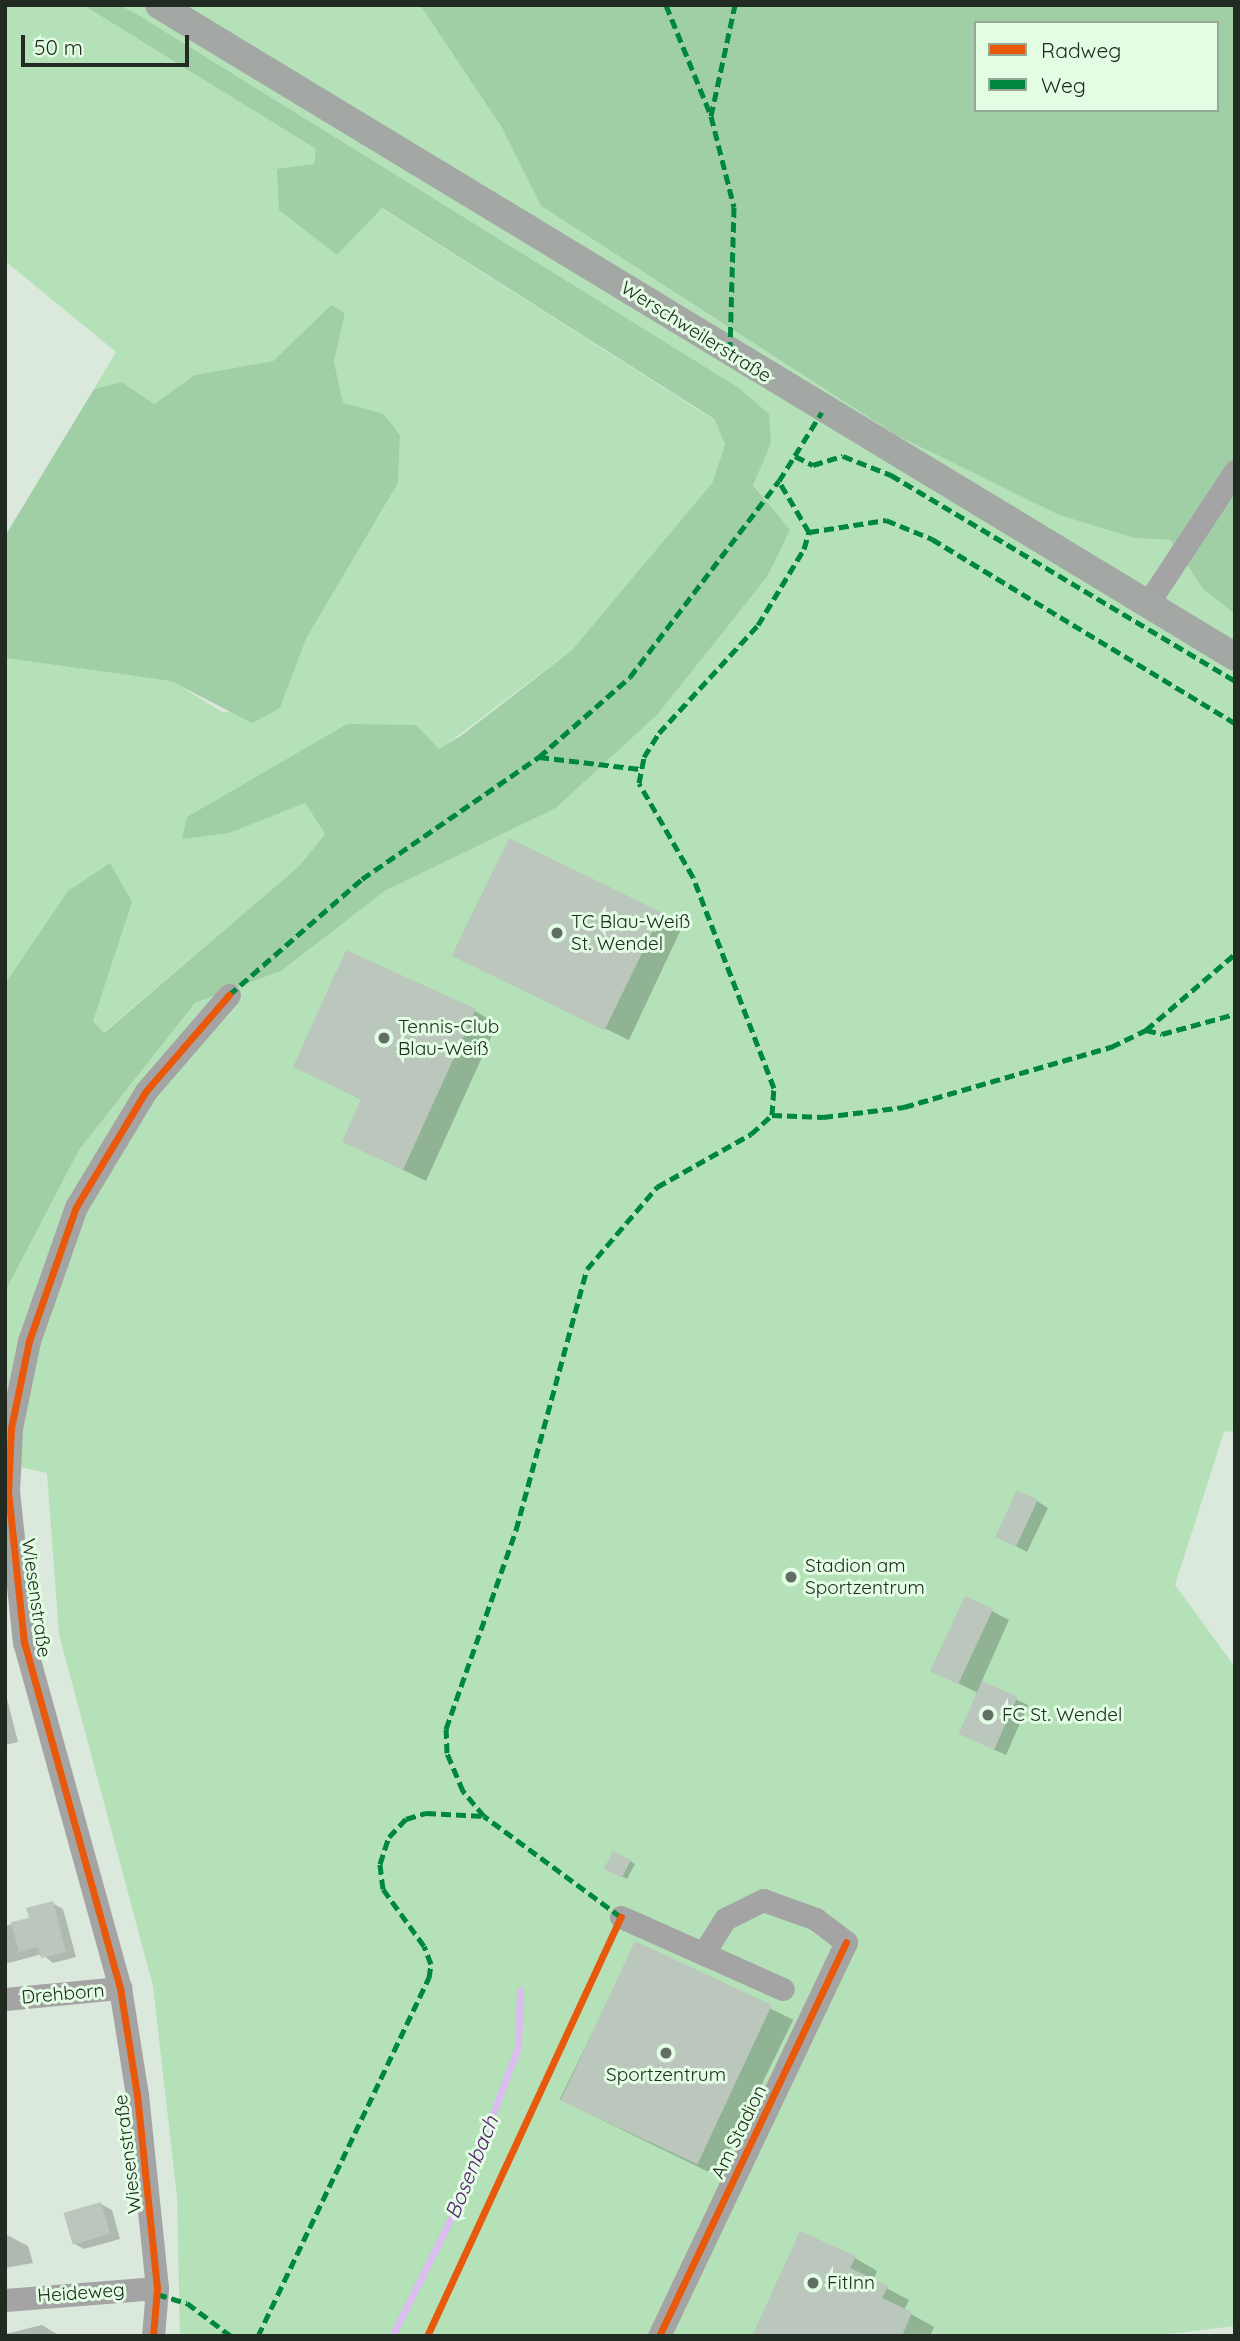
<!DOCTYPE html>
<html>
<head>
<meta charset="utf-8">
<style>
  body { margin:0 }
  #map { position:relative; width:1240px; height:2341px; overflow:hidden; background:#dae9db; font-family:Quicksand,sans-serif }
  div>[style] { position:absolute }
  .green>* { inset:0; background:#b4e1b8 }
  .forest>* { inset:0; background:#a0cfa5 }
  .shadow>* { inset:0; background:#0003; transform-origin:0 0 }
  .stream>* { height:7px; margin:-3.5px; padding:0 3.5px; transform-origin:3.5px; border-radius:3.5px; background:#dbbcee }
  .building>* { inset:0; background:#bbc7bc; transform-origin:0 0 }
  .minor>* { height:23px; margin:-11.5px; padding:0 11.5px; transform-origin:11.5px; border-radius:11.5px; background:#a4a4a5 }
  .major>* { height:28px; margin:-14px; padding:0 14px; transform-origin:14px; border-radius:14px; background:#a3a8a5 }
  .quiet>* { height:5px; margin-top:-2.5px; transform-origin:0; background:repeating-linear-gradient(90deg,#00873e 0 10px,transparent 0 15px) }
  .cycleway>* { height:7px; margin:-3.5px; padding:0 3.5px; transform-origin:3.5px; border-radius:3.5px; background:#e8590c }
  .dots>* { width:19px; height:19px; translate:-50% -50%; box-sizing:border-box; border:4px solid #e2fde3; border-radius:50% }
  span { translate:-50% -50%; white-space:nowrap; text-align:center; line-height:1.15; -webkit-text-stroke:6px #e2fde3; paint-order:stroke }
  .street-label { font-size:19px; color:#212b22 }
  .poi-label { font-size:19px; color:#212b22 }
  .left { translate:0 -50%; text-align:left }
  .water-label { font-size:21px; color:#561871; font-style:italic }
  .frame { position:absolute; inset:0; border:7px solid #212b22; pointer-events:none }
  .legend { position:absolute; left:974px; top:21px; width:245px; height:91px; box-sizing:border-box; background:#e2fde3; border:2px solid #95a996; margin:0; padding:9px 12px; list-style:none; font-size:21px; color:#212b22 }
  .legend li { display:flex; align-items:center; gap:14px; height:35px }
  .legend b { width:35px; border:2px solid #95a996 }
  .scale { position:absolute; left:21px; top:35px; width:168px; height:32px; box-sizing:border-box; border:4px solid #212b22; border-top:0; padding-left:9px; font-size:21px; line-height:24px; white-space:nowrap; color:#212b22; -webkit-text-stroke:5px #e2fde3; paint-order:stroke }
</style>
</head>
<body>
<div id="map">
  <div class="green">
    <i style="clip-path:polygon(5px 5px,83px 5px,316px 149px,337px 255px,381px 208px,714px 420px,725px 443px,712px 483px,572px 650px,439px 750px,229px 833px,305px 803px,325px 834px,300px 865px,103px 1033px,93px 1021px,12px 980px,5px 984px,5px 658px,172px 681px,222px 712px,280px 708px,306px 639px,398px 483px,400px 435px,384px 414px,343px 404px,334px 362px,345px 313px,331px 305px,273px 361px,195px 375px,154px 404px,122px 382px,94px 389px,116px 352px,5px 261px)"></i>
    <i style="clip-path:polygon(120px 5px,420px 5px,502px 128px,541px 206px,896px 435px,1059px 515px,1134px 538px,1170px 540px,1203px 589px,1235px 614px,1235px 1431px,1224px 1432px,1175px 1585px,1235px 1667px,1235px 2326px,1151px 2336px,180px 2336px,177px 2197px,153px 1986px,59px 1634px,47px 1473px,5px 1464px,5px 1292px,79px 1150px,195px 1003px,281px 971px,385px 891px,556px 808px,658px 714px,767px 577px,789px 530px,753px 484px,771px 444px,510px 250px)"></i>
  </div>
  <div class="forest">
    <i style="clip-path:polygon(83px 5px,120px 5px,138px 15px,739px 388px,769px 414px,771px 444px,753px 485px,790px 530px,767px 577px,658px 714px,556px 808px,385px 891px,281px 971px,195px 1003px,79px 1150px,5px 1292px,5px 984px,68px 891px,110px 863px,132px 902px,93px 1021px,104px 1033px,300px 865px,325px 834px,305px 803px,229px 833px,182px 839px,187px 817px,347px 724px,416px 725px,439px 749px,462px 735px,572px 650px,712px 483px,725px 444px,714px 419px,382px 208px,337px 255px,279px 210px,277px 169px,314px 164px,316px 149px)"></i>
    <i style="clip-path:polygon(evenodd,420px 5px,1235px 5px,1235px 614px,1203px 589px,1170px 540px,1134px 538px,1059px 515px,896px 435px,541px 206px,502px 128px,420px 5px,976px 23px,1217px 23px,1217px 110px,976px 110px,976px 23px)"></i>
    <i style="clip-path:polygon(331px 305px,345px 313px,334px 362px,343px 403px,384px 414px,400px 435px,398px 483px,306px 639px,280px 708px,252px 723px,171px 681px,5px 658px,5px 536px,94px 389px,122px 382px,154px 404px,195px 375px,273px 361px)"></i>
  </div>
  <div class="shadow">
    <i style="clip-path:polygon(661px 912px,683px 925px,629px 1040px,455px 956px)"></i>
    <i style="clip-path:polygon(475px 1011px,497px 1024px,426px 1181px,344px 1141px,362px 1100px,295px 1067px)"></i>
    <i style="clip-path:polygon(1037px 1501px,1048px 1508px,1027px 1552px,1008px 1542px)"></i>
    <i style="clip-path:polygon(992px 1611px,1009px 1620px,981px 1683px,1028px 1705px,1006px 1755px,971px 1739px,978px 1693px,934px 1671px)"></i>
    <i style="clip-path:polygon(5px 1691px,18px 1742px,5px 1745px)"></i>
    <i style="clip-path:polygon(630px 1861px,635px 1864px,627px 1879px,612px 1871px)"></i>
    <i style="clip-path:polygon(52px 1903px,63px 1909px,76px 1957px,53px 1963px,42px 1954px,5px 1964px,5px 1926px,31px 1919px)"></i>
    <i style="left:636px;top:1943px;width:175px;height:174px;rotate:26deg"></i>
    <i style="clip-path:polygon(101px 2204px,112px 2210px,120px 2239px,84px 2249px,73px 2243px)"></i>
    <i style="clip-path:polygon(5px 2234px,28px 2246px,33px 2263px,5px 2268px)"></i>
    <i style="clip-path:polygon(855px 2258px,877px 2271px,873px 2281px,909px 2300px,904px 2310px,934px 2327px,930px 2336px,759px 2336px)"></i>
    <i style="clip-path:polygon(42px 2325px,60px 2336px,5px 2336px,5px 2334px)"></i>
  </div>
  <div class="stream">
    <i style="left:392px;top:2336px;width:157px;rotate:-63.4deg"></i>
    <i style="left:462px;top:2196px;width:159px;rotate:-69.4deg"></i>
    <i style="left:518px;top:2047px;width:57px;rotate:-88deg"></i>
  </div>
  <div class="building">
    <i style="left:509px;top:838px;width:170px;height:131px;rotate:26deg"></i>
    <i style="clip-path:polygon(346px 950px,476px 1009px,403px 1170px,342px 1142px,361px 1099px,293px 1067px)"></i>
    <i style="left:1017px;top:1490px;width:23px;height:52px;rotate:25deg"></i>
    <i style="left:965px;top:1596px;width:31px;height:83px;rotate:25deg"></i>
    <i style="left:982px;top:1681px;width:39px;height:58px;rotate:24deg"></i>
    <i style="left:613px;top:1851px;width:20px;height:20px;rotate:27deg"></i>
    <i style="clip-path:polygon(53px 1901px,66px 1952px,41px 1958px,38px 1947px,19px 1952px,11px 1922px,29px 1918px,26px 1908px)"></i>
    <i style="left:635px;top:1941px;width:151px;height:176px;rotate:25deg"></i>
    <i style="left:101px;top:2202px;width:33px;height:39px;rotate:74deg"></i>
    <i style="clip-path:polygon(800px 2231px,856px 2256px,850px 2268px,888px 2286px,882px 2298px,912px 2312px,902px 2336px,752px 2336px)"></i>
  </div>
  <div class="minor">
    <i style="left:1148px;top:603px;width:158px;rotate:-56.6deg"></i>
    <i style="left:621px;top:1917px;width:177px;rotate:24deg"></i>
    <i style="left:5px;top:1999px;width:116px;rotate:-5.5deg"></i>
    <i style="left:5px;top:2300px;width:152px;rotate:-4.5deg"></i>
    <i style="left:153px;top:2336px;width:48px;rotate:-85.2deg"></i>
    <i style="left:157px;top:2288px;width:194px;rotate:-95.9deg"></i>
    <i style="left:137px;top:2095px;width:108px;rotate:-99deg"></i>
    <i style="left:120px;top:1988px;width:358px;rotate:-105.5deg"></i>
    <i style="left:24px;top:1643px;width:152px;rotate:-96deg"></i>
    <i style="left:8px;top:1492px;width:64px;rotate:-87.3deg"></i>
    <i style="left:11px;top:1428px;width:89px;rotate:-78.3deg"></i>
    <i style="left:29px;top:1341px;width:142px;rotate:-70.7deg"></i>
    <i style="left:76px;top:1207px;width:135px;rotate:-58.9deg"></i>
    <i style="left:146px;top:1091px;width:127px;rotate:-49.2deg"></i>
    <i style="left:659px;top:2336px;width:436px;rotate:-64.6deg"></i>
    <i style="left:846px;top:1942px;width:38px;rotate:-143deg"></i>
    <i style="left:816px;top:1919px;width:56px;rotate:-160.3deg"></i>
    <i style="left:763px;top:1900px;width:42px;rotate:153.4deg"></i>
    <i style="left:725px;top:1919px;width:40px;rotate:122deg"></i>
  </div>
  <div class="major">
    <i style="left:159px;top:5px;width:1258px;rotate:31.21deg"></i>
  </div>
  <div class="quiet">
    <i style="left:666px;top:5px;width:120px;rotate:67.9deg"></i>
    <i style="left:711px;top:116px;width:94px;rotate:75.8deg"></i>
    <i style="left:734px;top:207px;width:147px;rotate:91.6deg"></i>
    <i style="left:711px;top:116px;width:114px;rotate:-77.8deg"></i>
    <i style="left:795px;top:456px;width:20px;rotate:27deg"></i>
    <i style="left:813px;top:465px;width:31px;rotate:-17deg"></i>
    <i style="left:843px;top:456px;width:52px;rotate:21.6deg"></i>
    <i style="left:891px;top:475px;width:401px;rotate:30.9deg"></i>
    <i style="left:809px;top:532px;width:78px;rotate:-8.9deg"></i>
    <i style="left:886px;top:520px;width:50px;rotate:22.4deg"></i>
    <i style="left:932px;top:539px;width:354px;rotate:31.3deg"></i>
    <i style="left:539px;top:757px;width:102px;rotate:6.8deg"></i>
    <i style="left:229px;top:995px;width:176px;rotate:-41.1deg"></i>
    <i style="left:362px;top:879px;width:215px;rotate:-34.6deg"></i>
    <i style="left:539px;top:757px;width:121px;rotate:-41.3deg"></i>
    <i style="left:630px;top:677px;width:246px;rotate:-52.8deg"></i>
    <i style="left:779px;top:481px;width:81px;rotate:-58.1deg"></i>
    <i style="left:1146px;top:1030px;width:16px;rotate:14deg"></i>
    <i style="left:1162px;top:1034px;width:76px;rotate:-15.3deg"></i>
    <i style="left:772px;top:1115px;width:51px;rotate:2.2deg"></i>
    <i style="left:823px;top:1117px;width:82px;rotate:-7deg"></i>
    <i style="left:904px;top:1107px;width:216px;rotate:-16.2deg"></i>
    <i style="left:1111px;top:1047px;width:39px;rotate:-26deg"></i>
    <i style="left:1146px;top:1030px;width:117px;rotate:-40.5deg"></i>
    <i style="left:618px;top:1922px;width:6px;rotate:-59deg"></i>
    <i style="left:621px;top:1917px;width:170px;rotate:-143.6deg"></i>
    <i style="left:484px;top:1816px;width:33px;rotate:-130deg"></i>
    <i style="left:463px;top:1791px;width:41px;rotate:-112.8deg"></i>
    <i style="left:447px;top:1753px;width:24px;rotate:-92deg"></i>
    <i style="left:446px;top:1729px;width:211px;rotate:-70.6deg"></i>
    <i style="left:516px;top:1530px;width:270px;rotate:-74.8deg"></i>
    <i style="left:587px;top:1269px;width:108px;rotate:-49.5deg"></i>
    <i style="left:657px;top:1187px;width:108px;rotate:-29.4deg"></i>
    <i style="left:751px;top:1134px;width:28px;rotate:-42deg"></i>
    <i style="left:772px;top:1115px;width:27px;rotate:-86deg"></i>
    <i style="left:774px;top:1088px;width:226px;rotate:-111deg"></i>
    <i style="left:693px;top:877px;width:108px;rotate:-119.9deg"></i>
    <i style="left:639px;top:783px;width:26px;rotate:-79deg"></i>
    <i style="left:644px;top:757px;width:28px;rotate:-58deg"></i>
    <i style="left:659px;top:733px;width:147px;rotate:-47.5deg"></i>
    <i style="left:758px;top:625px;width:89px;rotate:-58.8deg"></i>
    <i style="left:804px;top:549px;width:18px;rotate:-74deg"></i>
    <i style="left:809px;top:532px;width:59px;rotate:-120.5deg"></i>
    <i style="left:157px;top:2294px;width:31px;rotate:17deg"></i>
    <i style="left:187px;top:2303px;width:55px;rotate:36.9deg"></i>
    <i style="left:258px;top:2336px;width:397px;rotate:-64.5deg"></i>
    <i style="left:429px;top:1978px;width:14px;rotate:-82deg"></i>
    <i style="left:431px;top:1964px;width:19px;rotate:-111deg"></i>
    <i style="left:424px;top:1946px;width:70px;rotate:-125.7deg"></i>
    <i style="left:383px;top:1889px;width:25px;rotate:-97deg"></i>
    <i style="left:380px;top:1864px;width:28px;rotate:-72deg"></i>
    <i style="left:389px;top:1837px;width:25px;rotate:-47deg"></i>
    <i style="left:406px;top:1819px;width:21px;rotate:-17deg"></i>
    <i style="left:426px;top:1813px;width:58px;rotate:3deg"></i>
  </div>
  <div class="cycleway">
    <i style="left:153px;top:2336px;width:48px;rotate:-85.2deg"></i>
    <i style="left:157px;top:2288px;width:194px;rotate:-95.9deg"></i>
    <i style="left:137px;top:2095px;width:108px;rotate:-99deg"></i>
    <i style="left:120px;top:1988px;width:358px;rotate:-105.5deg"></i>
    <i style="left:24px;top:1643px;width:152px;rotate:-96deg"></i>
    <i style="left:8px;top:1492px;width:64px;rotate:-87.3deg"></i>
    <i style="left:11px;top:1428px;width:89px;rotate:-78.3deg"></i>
    <i style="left:29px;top:1341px;width:142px;rotate:-70.7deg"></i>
    <i style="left:76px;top:1207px;width:135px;rotate:-58.9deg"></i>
    <i style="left:146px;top:1091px;width:127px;rotate:-49.2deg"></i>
    <i style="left:427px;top:2336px;width:462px;rotate:-65.2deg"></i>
    <i style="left:659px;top:2336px;width:436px;rotate:-64.6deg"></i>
  </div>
  <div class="dots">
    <i style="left:557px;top:933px;background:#626e63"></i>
    <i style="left:384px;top:1038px;background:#626e63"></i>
    <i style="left:791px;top:1577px;background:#626e63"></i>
    <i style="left:988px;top:1715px;background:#626e63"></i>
    <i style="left:666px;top:2053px;background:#626e63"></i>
    <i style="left:813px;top:2283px;background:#626e63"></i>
  </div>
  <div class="street-label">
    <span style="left:696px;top:332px;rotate:32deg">Werschweilerstraße</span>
    <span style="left:36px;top:1598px;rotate:82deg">Wiesenstraße</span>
    <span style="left:63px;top:1994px;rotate:-5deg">Drehborn</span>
    <span style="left:739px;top:2132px;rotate:-64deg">Am Stadion</span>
    <span style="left:128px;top:2154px;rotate:-97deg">Wiesenstraße</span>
    <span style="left:81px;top:2293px;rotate:-4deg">Heideweg</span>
  </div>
  <div class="poi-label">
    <span class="left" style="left:571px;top:933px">TC Blau-Weiß<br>St. Wendel</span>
    <span class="left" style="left:398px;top:1038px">Tennis-Club<br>Blau-Weiß</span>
    <span class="left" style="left:805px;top:1577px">Stadion am<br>Sportzentrum</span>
    <span class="left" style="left:1002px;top:1715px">FC St. Wendel</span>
    <span style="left:666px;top:2075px">Sportzentrum</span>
    <span class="left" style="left:827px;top:2283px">FitInn</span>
  </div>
  <div class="water-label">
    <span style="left:471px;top:2167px;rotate:-68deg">Bosenbach</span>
  </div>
  <div class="frame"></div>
  <ul class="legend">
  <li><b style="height:9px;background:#e8590c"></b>Radweg</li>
  <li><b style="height:9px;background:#00873e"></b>Weg</li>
  </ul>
  <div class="scale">50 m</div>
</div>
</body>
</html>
